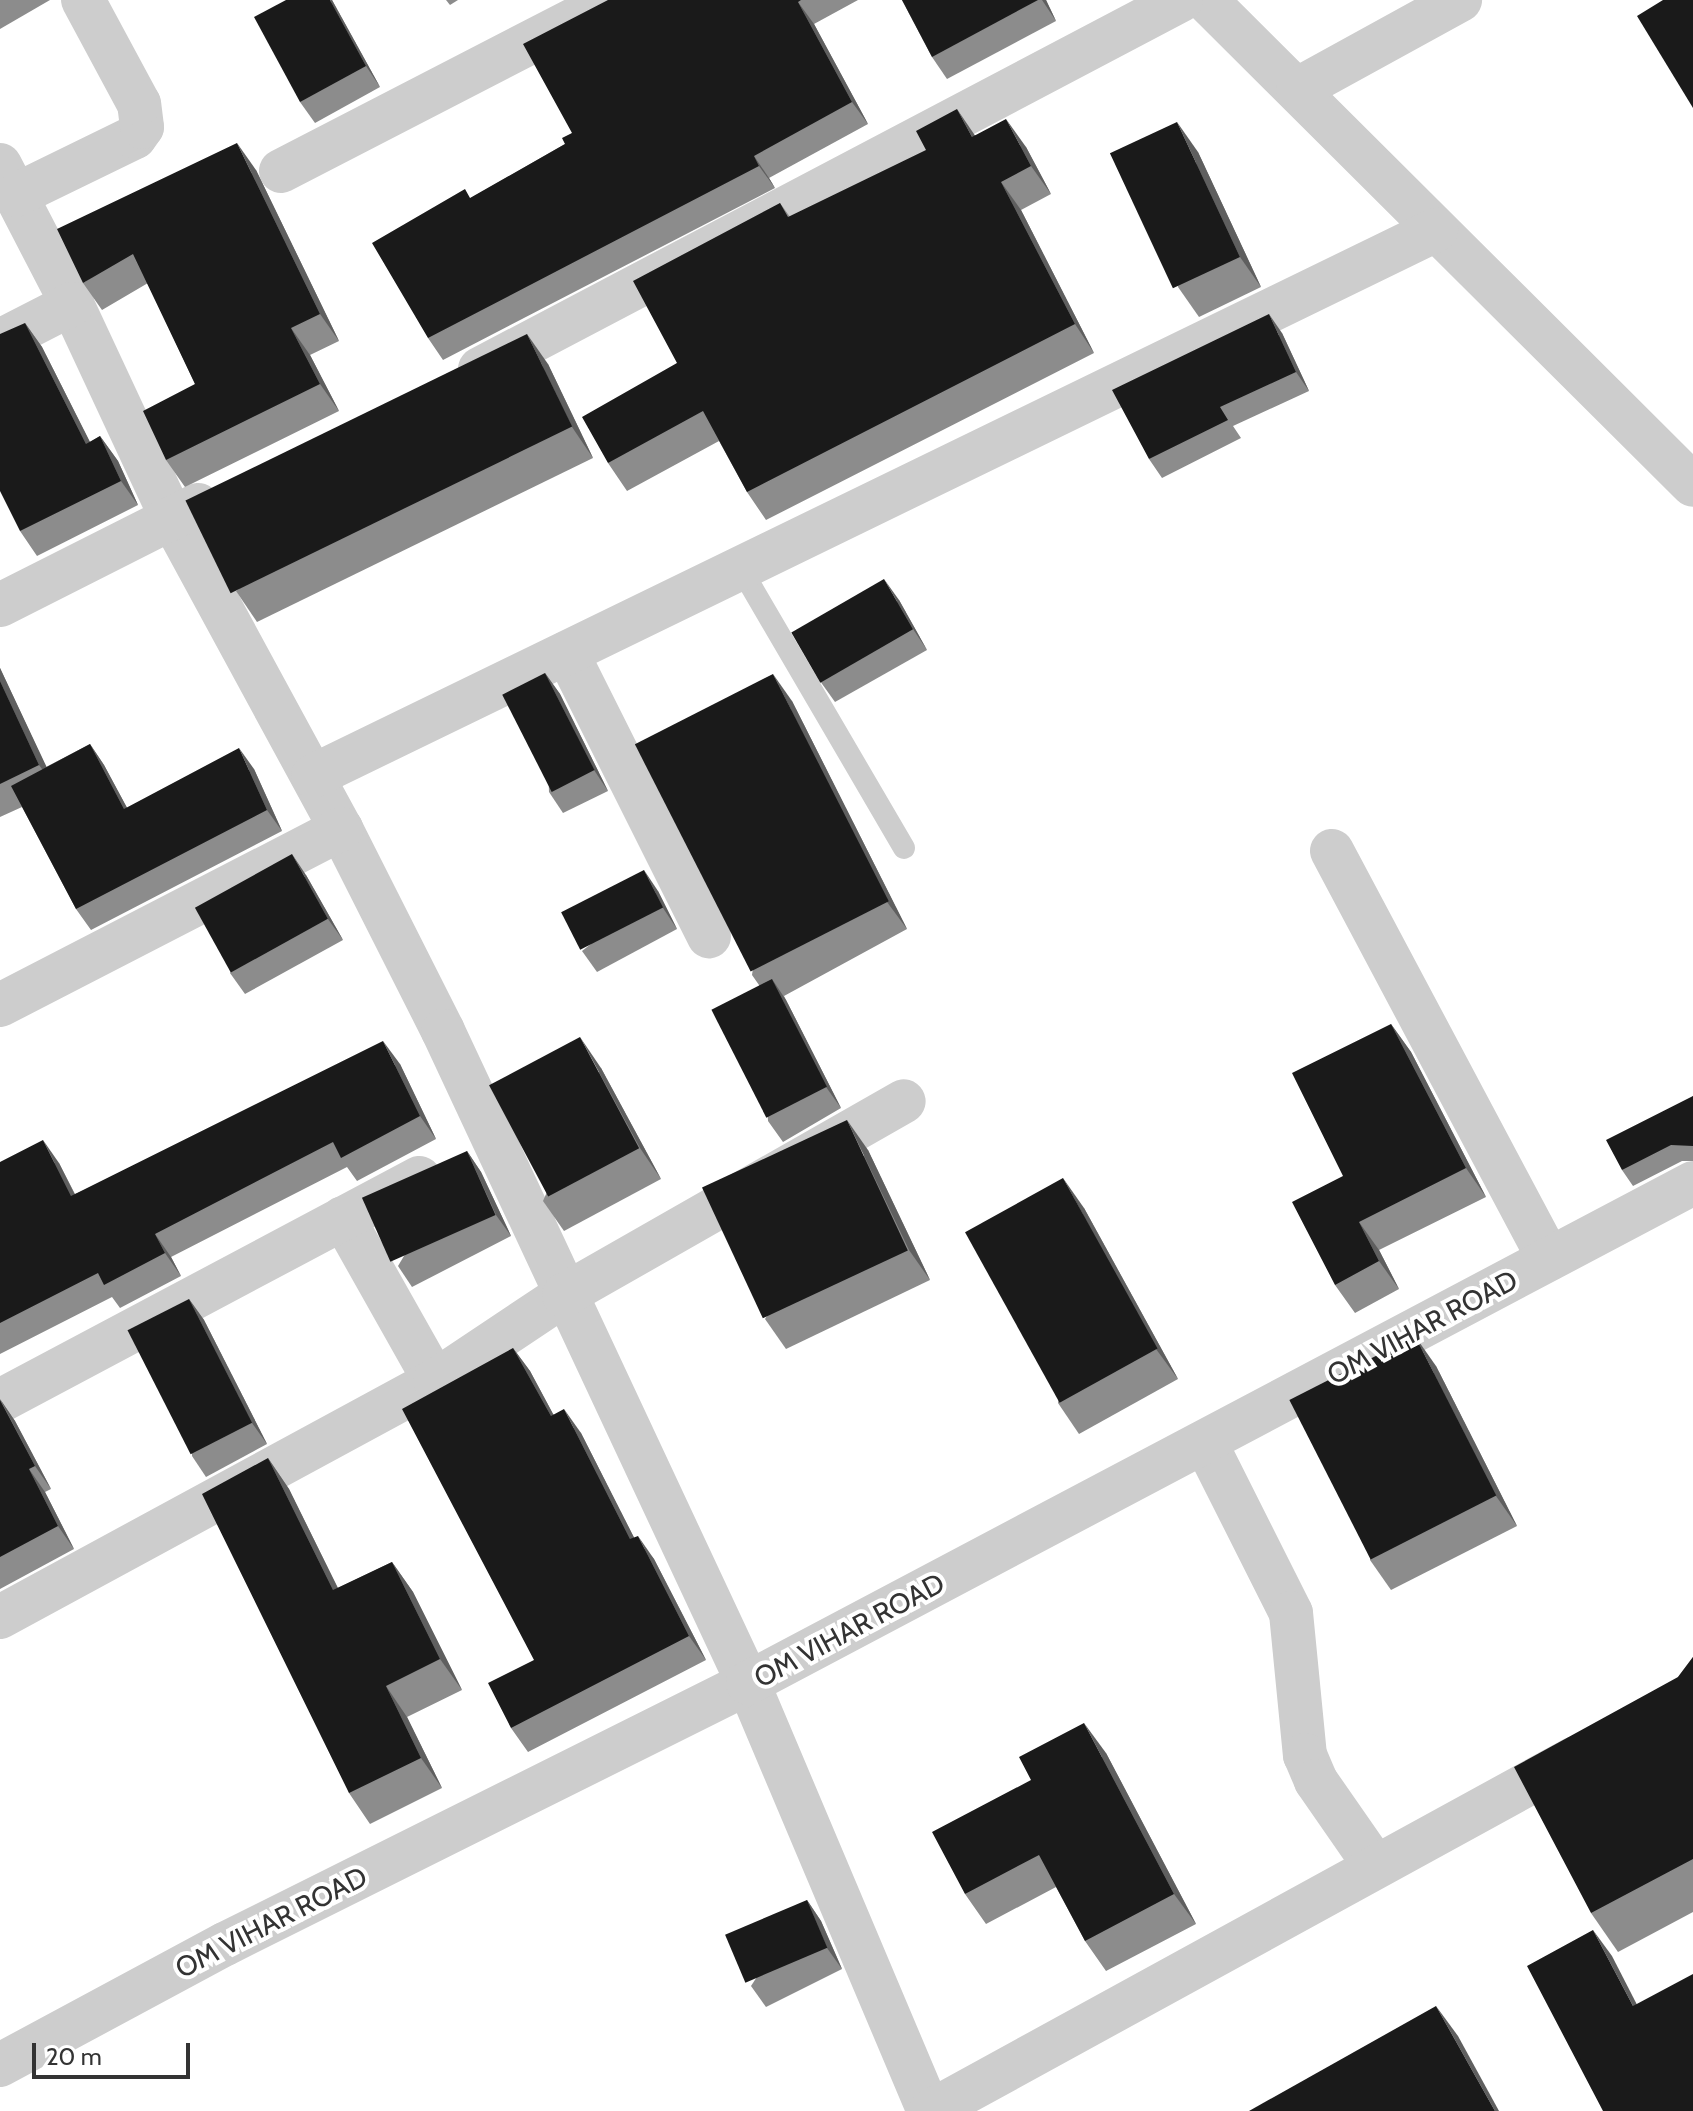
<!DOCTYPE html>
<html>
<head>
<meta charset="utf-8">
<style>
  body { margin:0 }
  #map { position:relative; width:1693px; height:2111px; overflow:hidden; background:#fff; font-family:Cabin,sans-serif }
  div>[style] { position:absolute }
  .service>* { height:22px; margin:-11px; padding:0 11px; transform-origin:11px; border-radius:11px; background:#cdcdcd }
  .minor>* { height:44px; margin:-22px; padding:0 22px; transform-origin:22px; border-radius:22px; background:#cdcdcd }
  .wall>* { inset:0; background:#8c8c8c }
  .shaded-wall>* { inset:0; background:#5f5f5f }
  .building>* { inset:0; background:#1a1a1a; transform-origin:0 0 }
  span { translate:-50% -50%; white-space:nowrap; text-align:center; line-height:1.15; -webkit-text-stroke:8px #fff; paint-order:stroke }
  .street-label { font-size:28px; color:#333 }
  .scale { position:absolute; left:32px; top:2043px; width:158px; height:36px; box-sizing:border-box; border:4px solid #333; border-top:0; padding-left:10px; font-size:24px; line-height:28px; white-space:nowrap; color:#333; -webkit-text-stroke:6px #fff; paint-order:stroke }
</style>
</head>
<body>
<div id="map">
  <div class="service">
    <i style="left:741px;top:569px;width:323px;rotate:59.7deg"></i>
  </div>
  <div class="minor">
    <i style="left:1206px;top:0;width:687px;rotate:44.88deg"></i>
    <i style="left:1298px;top:89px;width:185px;rotate:-28.8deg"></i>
    <i style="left:0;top:165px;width:157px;rotate:62.6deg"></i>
    <i style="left:72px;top:304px;width:236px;rotate:65deg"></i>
    <i style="left:172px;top:518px;width:354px;rotate:61.5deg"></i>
    <i style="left:341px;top:829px;width:226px;rotate:63.2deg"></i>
    <i style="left:443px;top:1031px;width:720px;rotate:64.93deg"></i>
    <i style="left:748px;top:1683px;width:465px;rotate:67.1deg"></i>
    <i style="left:281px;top:171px;width:373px;rotate:-27.3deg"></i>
    <i style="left:16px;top:195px;width:132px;rotate:-26deg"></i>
    <i style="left:135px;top:137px;width:12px;rotate:-55deg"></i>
    <i style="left:142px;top:127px;width:23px;rotate:-97deg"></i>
    <i style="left:139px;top:104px;width:118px;rotate:-118.3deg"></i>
    <i style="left:0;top:341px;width:81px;rotate:-27.2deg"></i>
    <i style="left:480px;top:369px;width:792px;rotate:-27.76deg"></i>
    <i style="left:0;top:605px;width:222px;rotate:-26.8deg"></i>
    <i style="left:567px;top:653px;width:317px;rotate:63.4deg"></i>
    <i style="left:313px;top:776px;width:1249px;rotate:-25.93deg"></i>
    <i style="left:1332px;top:851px;width:462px;rotate:62deg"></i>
    <i style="left:0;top:1005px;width:384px;rotate:-27.3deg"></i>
    <i style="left:343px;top:1218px;width:187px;rotate:60.6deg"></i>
    <i style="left:0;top:1401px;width:475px;rotate:-28deg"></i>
    <i style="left:1205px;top:1442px;width:191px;rotate:63.3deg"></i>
    <i style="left:1291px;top:1613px;width:143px;rotate:84.4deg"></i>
    <i style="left:1305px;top:1755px;width:28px;rotate:67deg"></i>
    <i style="left:1316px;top:1781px;width:103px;rotate:55.2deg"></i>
    <i style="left:0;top:1617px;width:495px;rotate:-28.5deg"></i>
    <i style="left:435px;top:1381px;width:155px;rotate:-33.7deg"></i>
    <i style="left:564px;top:1295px;width:391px;rotate:-29.7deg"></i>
    <i style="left:0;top:2065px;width:255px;rotate:-28.3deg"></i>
    <i style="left:225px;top:1944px;width:585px;rotate:-26.52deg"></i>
    <i style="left:748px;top:1683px;width:1069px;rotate:-27.88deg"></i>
    <i style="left:931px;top:2111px;width:734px;rotate:-28.73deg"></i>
  </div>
  <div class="wall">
    <i style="clip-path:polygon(0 0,50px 0,0 29px)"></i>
    <i style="clip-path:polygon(332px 0,380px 87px,315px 123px,300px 102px)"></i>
    <i style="clip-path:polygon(446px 0,458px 0,450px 5px)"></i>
    <i style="clip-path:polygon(608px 0,858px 0,814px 24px,868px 124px,769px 178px,775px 188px,443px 360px,428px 338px,471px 198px,565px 144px,572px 133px)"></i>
    <i style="clip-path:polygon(902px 0,1046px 0,1056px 21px,947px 79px,932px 57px)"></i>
    <i style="clip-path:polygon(975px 135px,1026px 147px,1051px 194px,1021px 210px,1094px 353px,766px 520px,747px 492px,719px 441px,627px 491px,608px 463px,677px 363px,780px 203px,790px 217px)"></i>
    <i style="clip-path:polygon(1198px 152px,1261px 287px,1199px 317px,1178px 287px)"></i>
    <i style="clip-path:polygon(256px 170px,339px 341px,310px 355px,339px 411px,185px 487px,166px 460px,195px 384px,148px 283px,102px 310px,83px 283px)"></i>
    <i style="clip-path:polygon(25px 323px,42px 347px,90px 442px,100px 436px,118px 461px,138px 505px,37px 556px,20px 531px)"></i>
    <i style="clip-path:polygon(1282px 333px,1309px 391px,1233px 426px,1241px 438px,1162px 478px,1149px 459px)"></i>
    <i style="clip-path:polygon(548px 364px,593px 458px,257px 622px,236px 591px)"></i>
    <i style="clip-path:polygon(899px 600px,927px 650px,835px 702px,820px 681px)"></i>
    <i style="clip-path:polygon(0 668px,46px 767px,90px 744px,104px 765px,127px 808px,254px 769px,282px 831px,91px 930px,76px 909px,22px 807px,0 817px)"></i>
    <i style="clip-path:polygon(545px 673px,560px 694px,608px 791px,563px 813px,549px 792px)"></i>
    <i style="clip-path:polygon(792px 701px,907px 929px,784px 996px,841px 1108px,783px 1142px,768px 1121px,759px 985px,752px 975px)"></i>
    <i style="clip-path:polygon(306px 875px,343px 940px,245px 994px,230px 973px)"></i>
    <i style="clip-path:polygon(658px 891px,677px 929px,597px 972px,582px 951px)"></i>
    <i style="clip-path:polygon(1391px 1024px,1411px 1052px,1486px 1197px,1379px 1250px,1399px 1289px,1355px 1313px,1335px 1285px,1343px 1176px)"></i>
    <i style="clip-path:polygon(400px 1064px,436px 1139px,357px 1181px,347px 1167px,171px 1257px,181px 1276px,120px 1308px,112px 1297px,0 1354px,0 1162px,59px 1163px,75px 1194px)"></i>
    <i style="clip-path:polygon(601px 1068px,661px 1179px,564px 1231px,543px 1201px)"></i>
    <i style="clip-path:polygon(1693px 1096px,1693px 1161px,1682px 1161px,1633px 1186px,1622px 1170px)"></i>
    <i style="clip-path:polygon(868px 1150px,930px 1280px,786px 1349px,765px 1319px)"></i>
    <i style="clip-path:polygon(467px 1151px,481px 1172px,511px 1236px,412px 1287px,398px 1266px)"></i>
    <i style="clip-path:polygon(1084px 1208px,1178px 1379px,1079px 1434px,1058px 1403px)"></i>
    <i style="clip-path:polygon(189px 1299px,204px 1320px,267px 1444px,206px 1477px,192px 1456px)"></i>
    <i style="clip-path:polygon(513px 1348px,530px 1371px,553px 1414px,581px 1433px,634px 1538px,654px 1559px,706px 1660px,528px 1752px,511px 1728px,534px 1660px)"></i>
    <i style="clip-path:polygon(1436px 1366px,1517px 1526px,1391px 1590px,1370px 1560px)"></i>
    <i style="clip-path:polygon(0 1399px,15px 1421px,51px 1489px,45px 1492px,74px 1549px,0 1589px)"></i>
    <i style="clip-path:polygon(268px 1458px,289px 1489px,338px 1588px,392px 1562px,413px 1592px,462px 1690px,407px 1717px,442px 1788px,370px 1824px,349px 1793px)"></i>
    <i style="clip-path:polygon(1693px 1657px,1693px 1912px,1618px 1952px,1591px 1913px,1678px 1677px)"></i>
    <i style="clip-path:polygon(1106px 1753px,1196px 1924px,1106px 1971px,1085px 1941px,1056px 1887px,986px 1924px,965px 1894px)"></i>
    <i style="clip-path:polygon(807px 1900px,821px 1921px,842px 1969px,766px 2007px,751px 1986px)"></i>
  </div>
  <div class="shaded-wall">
    <i style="clip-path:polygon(330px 0,332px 0,380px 87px,366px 66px)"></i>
    <i style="clip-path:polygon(1042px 0,1046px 0,1056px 21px)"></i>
    <i style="clip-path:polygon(798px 2px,814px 24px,868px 124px,852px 102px)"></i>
    <i style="clip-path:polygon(957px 109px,976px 137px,972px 137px)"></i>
    <i style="clip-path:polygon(1006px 119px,1026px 147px,1051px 194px,1031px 166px)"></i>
    <i style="clip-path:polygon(1177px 122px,1198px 152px,1261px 287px,1240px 257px)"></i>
    <i style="clip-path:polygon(237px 143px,256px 170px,339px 341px,320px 314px)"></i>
    <i style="clip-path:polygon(754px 156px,769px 178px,775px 188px,759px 166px)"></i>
    <i style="clip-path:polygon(1001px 182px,1021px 210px,1094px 353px,1075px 324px)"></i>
    <i style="clip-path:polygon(1269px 314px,1282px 333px,1309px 391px,1296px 372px)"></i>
    <i style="clip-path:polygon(25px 323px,42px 347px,103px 468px,86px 444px)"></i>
    <i style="clip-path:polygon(291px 328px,310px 355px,339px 411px,320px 384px)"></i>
    <i style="clip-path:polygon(527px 334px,548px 364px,593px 458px,572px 427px)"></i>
    <i style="clip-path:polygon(100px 436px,118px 461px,138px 505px,121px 481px)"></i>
    <i style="clip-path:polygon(884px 579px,899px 600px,927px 650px,913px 629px)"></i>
    <i style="clip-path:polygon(0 668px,57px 789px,39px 765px,0 681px)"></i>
    <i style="clip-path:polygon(545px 673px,560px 694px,608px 791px,594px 770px)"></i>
    <i style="clip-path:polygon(773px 674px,792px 701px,907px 929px,887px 902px)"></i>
    <i style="clip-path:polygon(90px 744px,104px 765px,139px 830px,124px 809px)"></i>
    <i style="clip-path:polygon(239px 748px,254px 769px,282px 831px,267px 810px)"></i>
    <i style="clip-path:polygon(292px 854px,306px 875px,343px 940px,328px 919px)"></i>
    <i style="clip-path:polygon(644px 870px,658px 891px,677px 929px,663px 908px)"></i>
    <i style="clip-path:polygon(772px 979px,786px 1000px,841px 1108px,826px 1087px)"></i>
    <i style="clip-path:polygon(1391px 1024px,1411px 1052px,1486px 1197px,1466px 1168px)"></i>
    <i style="clip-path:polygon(580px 1037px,601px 1068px,661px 1179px,640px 1148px)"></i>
    <i style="clip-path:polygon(383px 1041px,400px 1064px,436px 1139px,420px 1116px)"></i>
    <i style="clip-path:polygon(847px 1120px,868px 1150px,930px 1280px,909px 1250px)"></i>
    <i style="clip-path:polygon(43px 1140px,59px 1163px,87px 1219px,71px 1196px)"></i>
    <i style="clip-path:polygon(467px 1151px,481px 1172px,511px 1236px,496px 1215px)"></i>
    <i style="clip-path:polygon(1063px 1178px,1084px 1208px,1178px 1379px,1156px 1349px)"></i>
    <i style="clip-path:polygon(1359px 1222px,1379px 1250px,1399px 1289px,1379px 1261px)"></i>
    <i style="clip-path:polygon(155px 1234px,171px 1257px,181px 1276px,165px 1253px)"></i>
    <i style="clip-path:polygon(189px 1299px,204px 1320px,267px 1444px,252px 1423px)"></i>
    <i style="clip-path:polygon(1415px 1336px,1436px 1366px,1517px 1526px,1496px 1496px)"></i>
    <i style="clip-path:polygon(513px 1348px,530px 1371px,567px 1440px,551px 1416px)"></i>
    <i style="clip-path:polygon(0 1399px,15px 1421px,51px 1489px,35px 1466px)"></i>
    <i style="clip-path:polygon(564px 1409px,581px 1433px,647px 1563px,630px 1539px)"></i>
    <i style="clip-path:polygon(268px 1458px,289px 1489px,354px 1621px,333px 1590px)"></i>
    <i style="clip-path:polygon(29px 1469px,45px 1492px,74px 1549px,58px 1526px)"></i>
    <i style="clip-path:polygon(638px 1536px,654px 1559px,706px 1660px,689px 1636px)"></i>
    <i style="clip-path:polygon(392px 1562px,413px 1592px,462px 1690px,440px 1659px)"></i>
    <i style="clip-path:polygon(386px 1686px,407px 1717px,442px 1788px,421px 1758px)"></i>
    <i style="clip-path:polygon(1084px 1723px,1106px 1753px,1196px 1924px,1174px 1894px)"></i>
    <i style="clip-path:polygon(807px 1900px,821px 1921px,842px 1969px,827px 1948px)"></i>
    <i style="clip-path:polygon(1593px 1930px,1612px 1956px,1651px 2032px,1633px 2006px)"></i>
    <i style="clip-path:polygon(1436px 2006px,1458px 2036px,1499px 2111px,1495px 2111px)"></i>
  </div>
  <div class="building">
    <i style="clip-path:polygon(286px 0,330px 0,366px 66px,300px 102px,254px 17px)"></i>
    <i style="clip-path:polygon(608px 0,801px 0,798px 2px,852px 102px,754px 156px,759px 166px,428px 338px,372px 243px,465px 189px,470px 198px,565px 144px,562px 138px,572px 133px,523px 44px)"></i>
    <i style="clip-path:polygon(902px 0,1038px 0,932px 57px)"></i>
    <i style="clip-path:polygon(1663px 0,1693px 0,1693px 108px,1637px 16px)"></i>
    <i style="clip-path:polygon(957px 109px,972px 137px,1006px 119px,1031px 166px,1001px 182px,1075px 324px,747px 492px,703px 411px,608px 463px,582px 417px,677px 363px,633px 281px,780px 203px,788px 217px,926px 150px,916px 131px)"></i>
    <i style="left:1177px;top:122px;width:149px;height:74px;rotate:65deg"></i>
    <i style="clip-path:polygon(237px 143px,320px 314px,291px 328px,320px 384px,166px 460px,143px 411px,195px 384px,133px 254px,83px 283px,57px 229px)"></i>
    <i style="clip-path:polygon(1269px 314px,1296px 372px,1220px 407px,1228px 420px,1149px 459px,1112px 390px)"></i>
    <i style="clip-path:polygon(25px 323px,86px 444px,100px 436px,121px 481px,20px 531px,0 491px,0 334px)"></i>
    <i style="left:527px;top:334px;width:103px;height:380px;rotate:64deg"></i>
    <i style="left:884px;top:579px;width:58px;height:107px;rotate:60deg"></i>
    <i style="left:545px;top:673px;width:109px;height:48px;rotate:63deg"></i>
    <i style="left:773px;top:674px;width:255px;height:155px;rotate:63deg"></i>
    <i style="clip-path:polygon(0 681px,39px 765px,0 784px)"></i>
    <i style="clip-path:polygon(90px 744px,124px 809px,239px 748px,267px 810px,76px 909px,11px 786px)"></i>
    <i style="left:292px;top:854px;width:74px;height:111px;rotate:61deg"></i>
    <i style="left:644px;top:870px;width:42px;height:93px;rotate:63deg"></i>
    <i style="left:772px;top:979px;width:121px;height:68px;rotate:63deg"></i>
    <i style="clip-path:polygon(1391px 1024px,1466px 1168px,1359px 1222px,1379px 1261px,1335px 1285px,1292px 1202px,1343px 1176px,1292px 1073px)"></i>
    <i style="left:580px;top:1037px;width:126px;height:103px;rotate:62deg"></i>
    <i style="clip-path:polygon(383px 1041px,420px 1116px,341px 1158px,333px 1142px,155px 1234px,165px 1253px,104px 1285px,98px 1273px,0 1323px,0 1162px,43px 1140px,71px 1196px)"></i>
    <i style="clip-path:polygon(1693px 1096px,1693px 1146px,1671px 1145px,1622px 1170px,1606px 1140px)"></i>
    <i style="left:847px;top:1120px;width:144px;height:160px;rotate:65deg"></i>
    <i style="left:467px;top:1151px;width:70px;height:115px;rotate:66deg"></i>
    <i style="left:1063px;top:1178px;width:195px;height:112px;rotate:61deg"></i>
    <i style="left:189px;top:1299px;width:139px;height:69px;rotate:63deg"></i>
    <i style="left:1415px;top:1336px;width:179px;height:141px;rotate:63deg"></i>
    <i style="clip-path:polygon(513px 1348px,551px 1416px,564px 1409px,630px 1539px,638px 1536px,689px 1636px,511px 1728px,488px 1683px,534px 1660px,402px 1409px)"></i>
    <i style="clip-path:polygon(0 1400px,35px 1466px,29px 1469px,58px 1526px,0 1557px)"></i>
    <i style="clip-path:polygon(268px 1458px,333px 1590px,392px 1562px,440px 1659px,386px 1686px,421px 1758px,349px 1793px,202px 1494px)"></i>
    <i style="clip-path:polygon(1693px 1657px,1693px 1859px,1591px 1913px,1514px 1767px,1678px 1677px)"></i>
    <i style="clip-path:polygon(1084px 1723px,1174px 1894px,1085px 1941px,1039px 1855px,965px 1894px,932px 1832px,1031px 1780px,1019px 1757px)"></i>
    <i style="left:807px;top:1900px;width:52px;height:89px;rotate:67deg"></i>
    <i style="clip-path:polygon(1593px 1930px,1633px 2006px,1693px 1974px,1693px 2111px,1603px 2111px,1527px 1966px)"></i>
    <i style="clip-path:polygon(1436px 2006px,1495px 2111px,1249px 2111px)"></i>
  </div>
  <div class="street-label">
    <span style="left:1422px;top:1327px;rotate:-28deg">OM VIHAR ROAD</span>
    <span style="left:849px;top:1630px;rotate:-28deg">OM VIHAR ROAD</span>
    <span style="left:271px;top:1922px;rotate:-27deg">OM VIHAR ROAD</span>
  </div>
  <div class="scale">20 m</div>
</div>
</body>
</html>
